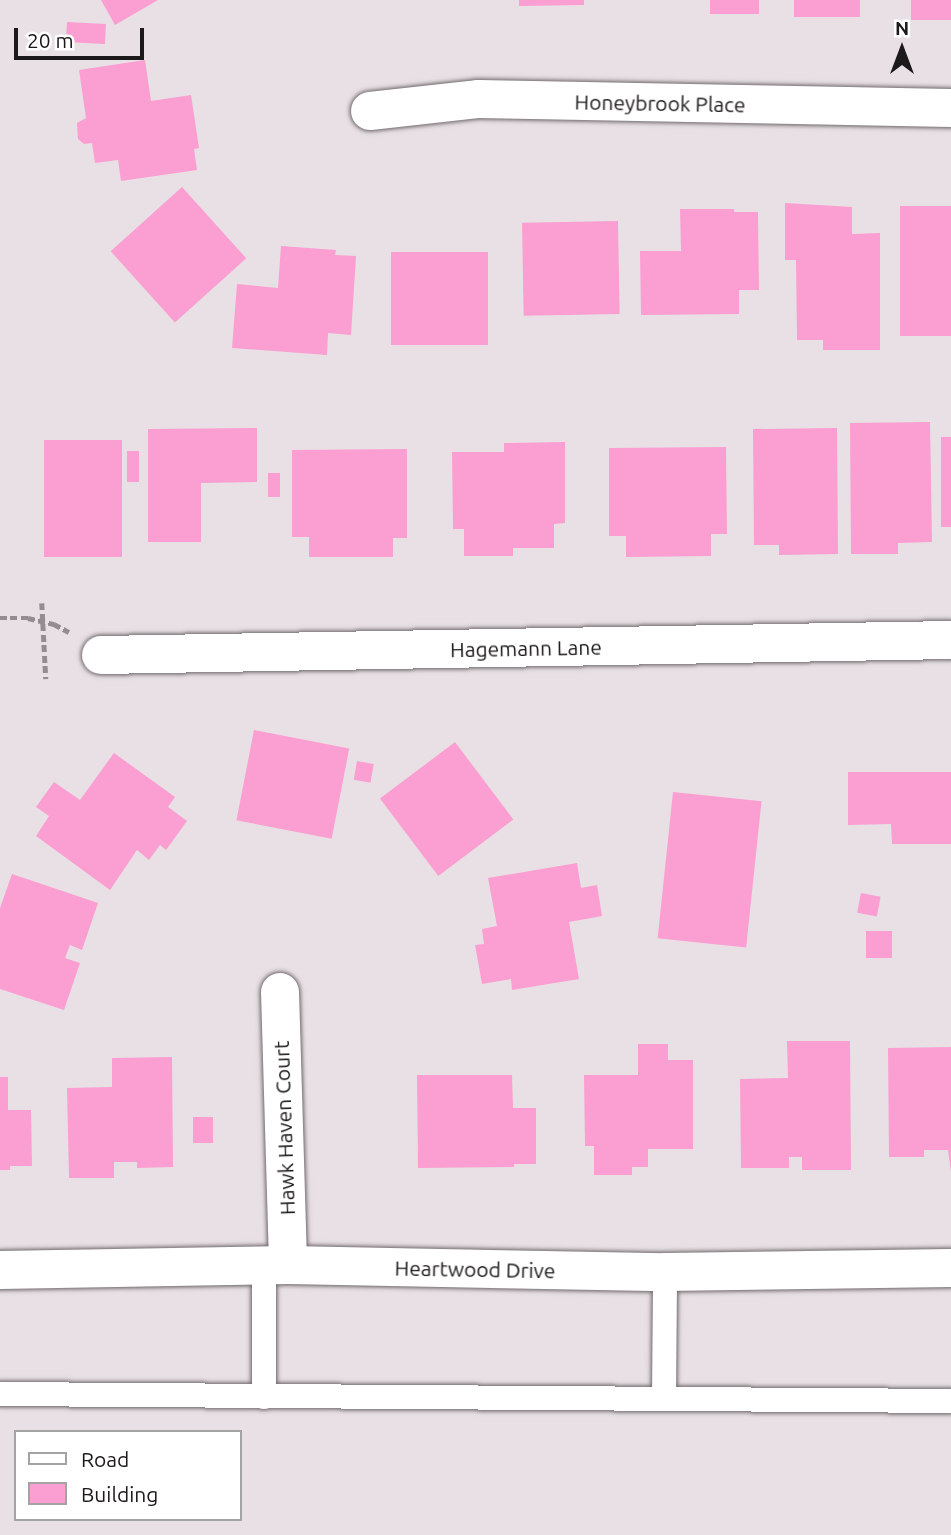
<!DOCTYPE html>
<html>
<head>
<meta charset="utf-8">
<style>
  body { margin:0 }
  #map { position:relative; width:951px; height:1535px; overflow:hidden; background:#e8e0e4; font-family:Ubuntu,sans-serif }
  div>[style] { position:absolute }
  .building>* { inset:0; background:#fb9ed1; transform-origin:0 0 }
  .path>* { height:4.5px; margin-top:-2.25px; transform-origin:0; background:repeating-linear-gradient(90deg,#938d90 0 7px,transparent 0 10.5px) }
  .roads { filter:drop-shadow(0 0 2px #726b6e) drop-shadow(0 0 2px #726b6e) }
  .service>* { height:24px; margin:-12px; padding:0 12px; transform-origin:12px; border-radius:12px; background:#fff }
  .minor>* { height:38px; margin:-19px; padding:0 19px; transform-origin:19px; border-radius:19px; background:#fff }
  span { translate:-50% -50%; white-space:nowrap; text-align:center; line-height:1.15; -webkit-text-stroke:5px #fff; paint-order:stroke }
  .street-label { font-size:21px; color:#1c191a }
  .legend { position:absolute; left:14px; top:1430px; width:228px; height:91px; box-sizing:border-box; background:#fff; border:2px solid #a4a3a3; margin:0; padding:9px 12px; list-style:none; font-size:21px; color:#1c191a }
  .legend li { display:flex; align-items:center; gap:14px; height:35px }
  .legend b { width:35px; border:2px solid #a4a3a3 }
  .north { position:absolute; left:867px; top:14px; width:70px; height:70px; -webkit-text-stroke:5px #fff; paint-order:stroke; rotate:0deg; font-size:19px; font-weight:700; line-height:28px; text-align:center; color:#1c191a }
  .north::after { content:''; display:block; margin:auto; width:24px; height:32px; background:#1c191a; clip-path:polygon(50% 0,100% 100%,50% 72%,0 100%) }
  .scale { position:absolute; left:14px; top:28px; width:130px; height:32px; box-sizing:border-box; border:4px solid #1c191a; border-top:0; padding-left:9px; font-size:21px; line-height:24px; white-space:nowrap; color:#1c191a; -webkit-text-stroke:5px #fff; paint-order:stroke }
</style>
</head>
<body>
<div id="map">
  <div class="building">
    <i style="clip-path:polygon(101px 0,158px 0,115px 25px)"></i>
    <i style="clip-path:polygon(519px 0,584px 0,584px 5px,519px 6px)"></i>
    <i style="left:710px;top:0;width:49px;height:14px"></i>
    <i style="left:794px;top:0;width:66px;height:17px"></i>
    <i style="left:911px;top:0;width:40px;height:20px"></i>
    <i style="left:67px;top:22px;width:39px;height:20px;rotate:3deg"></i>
    <i style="clip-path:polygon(145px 60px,151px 101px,191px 95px,199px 148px,194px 149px,197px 170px,121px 181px,118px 160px,95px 163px,92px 143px,84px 144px,78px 139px,77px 123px,86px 118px,79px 70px)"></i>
    <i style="left:182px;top:187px;width:96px;height:96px;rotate:48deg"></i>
    <i style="clip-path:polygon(785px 203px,852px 207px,852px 234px,880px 233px,880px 350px,823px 350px,823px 340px,797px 340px,796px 260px,785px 260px)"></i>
    <i style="left:951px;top:206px;width:130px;height:51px;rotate:90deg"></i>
    <i style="clip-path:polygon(680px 209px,734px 209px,734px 212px,758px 212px,759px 290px,739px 290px,739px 314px,641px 315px,640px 251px,681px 251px)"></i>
    <i style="left:618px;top:221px;width:93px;height:96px;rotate:89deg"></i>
    <i style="clip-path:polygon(281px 246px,336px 250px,335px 255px,356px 256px,351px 335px,328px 333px,327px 355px,232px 348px,237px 284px,278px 288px)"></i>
    <i style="left:488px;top:252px;width:93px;height:97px;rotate:90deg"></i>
    <i style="clip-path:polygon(930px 422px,932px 542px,898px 543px,898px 554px,851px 554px,850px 423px)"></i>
    <i style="clip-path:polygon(257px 428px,257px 482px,201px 483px,201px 542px,148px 542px,148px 429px)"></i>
    <i style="clip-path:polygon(837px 428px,838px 554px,779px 555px,779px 545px,754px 545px,753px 429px)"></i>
    <i style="left:941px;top:437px;width:10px;height:90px"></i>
    <i style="left:122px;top:440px;width:117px;height:78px;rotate:90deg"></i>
    <i style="clip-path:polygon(565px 442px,565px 523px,554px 524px,554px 548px,513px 548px,513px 556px,464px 556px,464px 529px,453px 529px,452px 452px,504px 452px,504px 443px)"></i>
    <i style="clip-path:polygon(726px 447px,727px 534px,711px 534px,711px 556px,626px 557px,626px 536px,609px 536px,609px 448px)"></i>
    <i style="clip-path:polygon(407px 449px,407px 538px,393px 538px,393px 557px,309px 557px,309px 537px,292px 537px,292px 450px)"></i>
    <i style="left:127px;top:451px;width:12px;height:31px"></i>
    <i style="left:268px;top:473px;width:12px;height:24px"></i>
    <i style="left:254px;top:730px;width:97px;height:92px;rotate:11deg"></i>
    <i style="left:455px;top:742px;width:97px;height:94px;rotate:53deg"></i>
    <i style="clip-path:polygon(114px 753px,175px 797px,168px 807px,187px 821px,166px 850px,160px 845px,149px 860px,137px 850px,110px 890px,36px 836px,49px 816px,36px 807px,54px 782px,80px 800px)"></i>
    <i style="left:357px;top:761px;width:17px;height:19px;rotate:10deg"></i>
    <i style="clip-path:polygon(848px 772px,951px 772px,951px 844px,892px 844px,891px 824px,848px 825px)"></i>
    <i style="left:673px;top:792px;width:89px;height:147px;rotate:6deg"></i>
    <i style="clip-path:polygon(577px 863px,581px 888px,597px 885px,602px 916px,569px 922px,579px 979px,512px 990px,511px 979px,482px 984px,475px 945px,484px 944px,482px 929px,497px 926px,488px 878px)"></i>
    <i style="clip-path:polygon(12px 874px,98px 903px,82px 950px,70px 945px,65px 958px,80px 963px,64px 1010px,0 989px,0 908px)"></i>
    <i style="left:861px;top:893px;width:20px;height:20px;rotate:11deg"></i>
    <i style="left:866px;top:931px;width:26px;height:27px"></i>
    <i style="clip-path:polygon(787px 1041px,850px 1041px,851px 1170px,802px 1170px,802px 1157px,789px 1157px,789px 1168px,741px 1168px,740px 1079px,788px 1078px)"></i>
    <i style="clip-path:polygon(638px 1044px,668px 1044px,668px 1060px,693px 1060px,693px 1149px,648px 1149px,648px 1167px,632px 1167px,632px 1175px,594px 1175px,594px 1146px,585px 1146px,584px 1075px,638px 1075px)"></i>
    <i style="clip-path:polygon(951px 1047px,951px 1172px,948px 1150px,924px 1150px,924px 1157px,889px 1157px,888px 1048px)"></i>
    <i style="clip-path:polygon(172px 1057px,173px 1167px,137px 1168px,137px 1162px,114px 1162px,114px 1178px,69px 1178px,67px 1088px,112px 1087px,112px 1058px)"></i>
    <i style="clip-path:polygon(417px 1075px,512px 1075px,513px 1108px,536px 1108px,536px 1164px,514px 1164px,514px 1167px,418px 1168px)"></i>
    <i style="clip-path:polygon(0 1077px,8px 1077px,8px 1110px,31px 1110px,32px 1166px,10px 1166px,10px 1170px,0 1170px)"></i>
    <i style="left:193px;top:1117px;width:20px;height:26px"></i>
  </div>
  <div class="path">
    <i style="left:42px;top:603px;width:76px;rotate:87deg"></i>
    <i style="left:0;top:618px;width:28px"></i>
    <i style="left:28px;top:618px;width:27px;rotate:13deg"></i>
    <i style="left:54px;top:624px;width:17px;rotate:28deg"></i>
  </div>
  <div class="roads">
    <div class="service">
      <i style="left:264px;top:1266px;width:131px;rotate:90deg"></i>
      <i style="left:0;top:1394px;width:951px;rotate:0.42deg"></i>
      <i style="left:664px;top:1397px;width:125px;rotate:-89.5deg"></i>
    </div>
    <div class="minor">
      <i style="left:370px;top:111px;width:110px;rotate:-6.3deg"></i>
      <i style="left:479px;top:99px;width:472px;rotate:1.1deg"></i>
      <i style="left:101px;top:655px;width:850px;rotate:-1.01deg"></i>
      <i style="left:280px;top:992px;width:273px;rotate:88.3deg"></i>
      <i style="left:0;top:1270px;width:288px;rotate:-1deg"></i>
      <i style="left:288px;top:1265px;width:377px;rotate:1.1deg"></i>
      <i style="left:665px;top:1272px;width:286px;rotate:-0.8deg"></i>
    </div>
  </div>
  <div class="street-label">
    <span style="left:660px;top:103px;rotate:1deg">Honeybrook Place</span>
    <span style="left:526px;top:648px;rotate:-1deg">Hagemann Lane</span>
    <span style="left:284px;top:1128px;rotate:-92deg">Hawk Haven Court</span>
    <span style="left:475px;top:1269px;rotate:1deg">Heartwood Drive</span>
  </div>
  <ul class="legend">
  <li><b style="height:9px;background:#fff"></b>Road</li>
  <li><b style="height:19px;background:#fb9ed1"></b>Building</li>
  </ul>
  <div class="north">N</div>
  <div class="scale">20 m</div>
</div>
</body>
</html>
